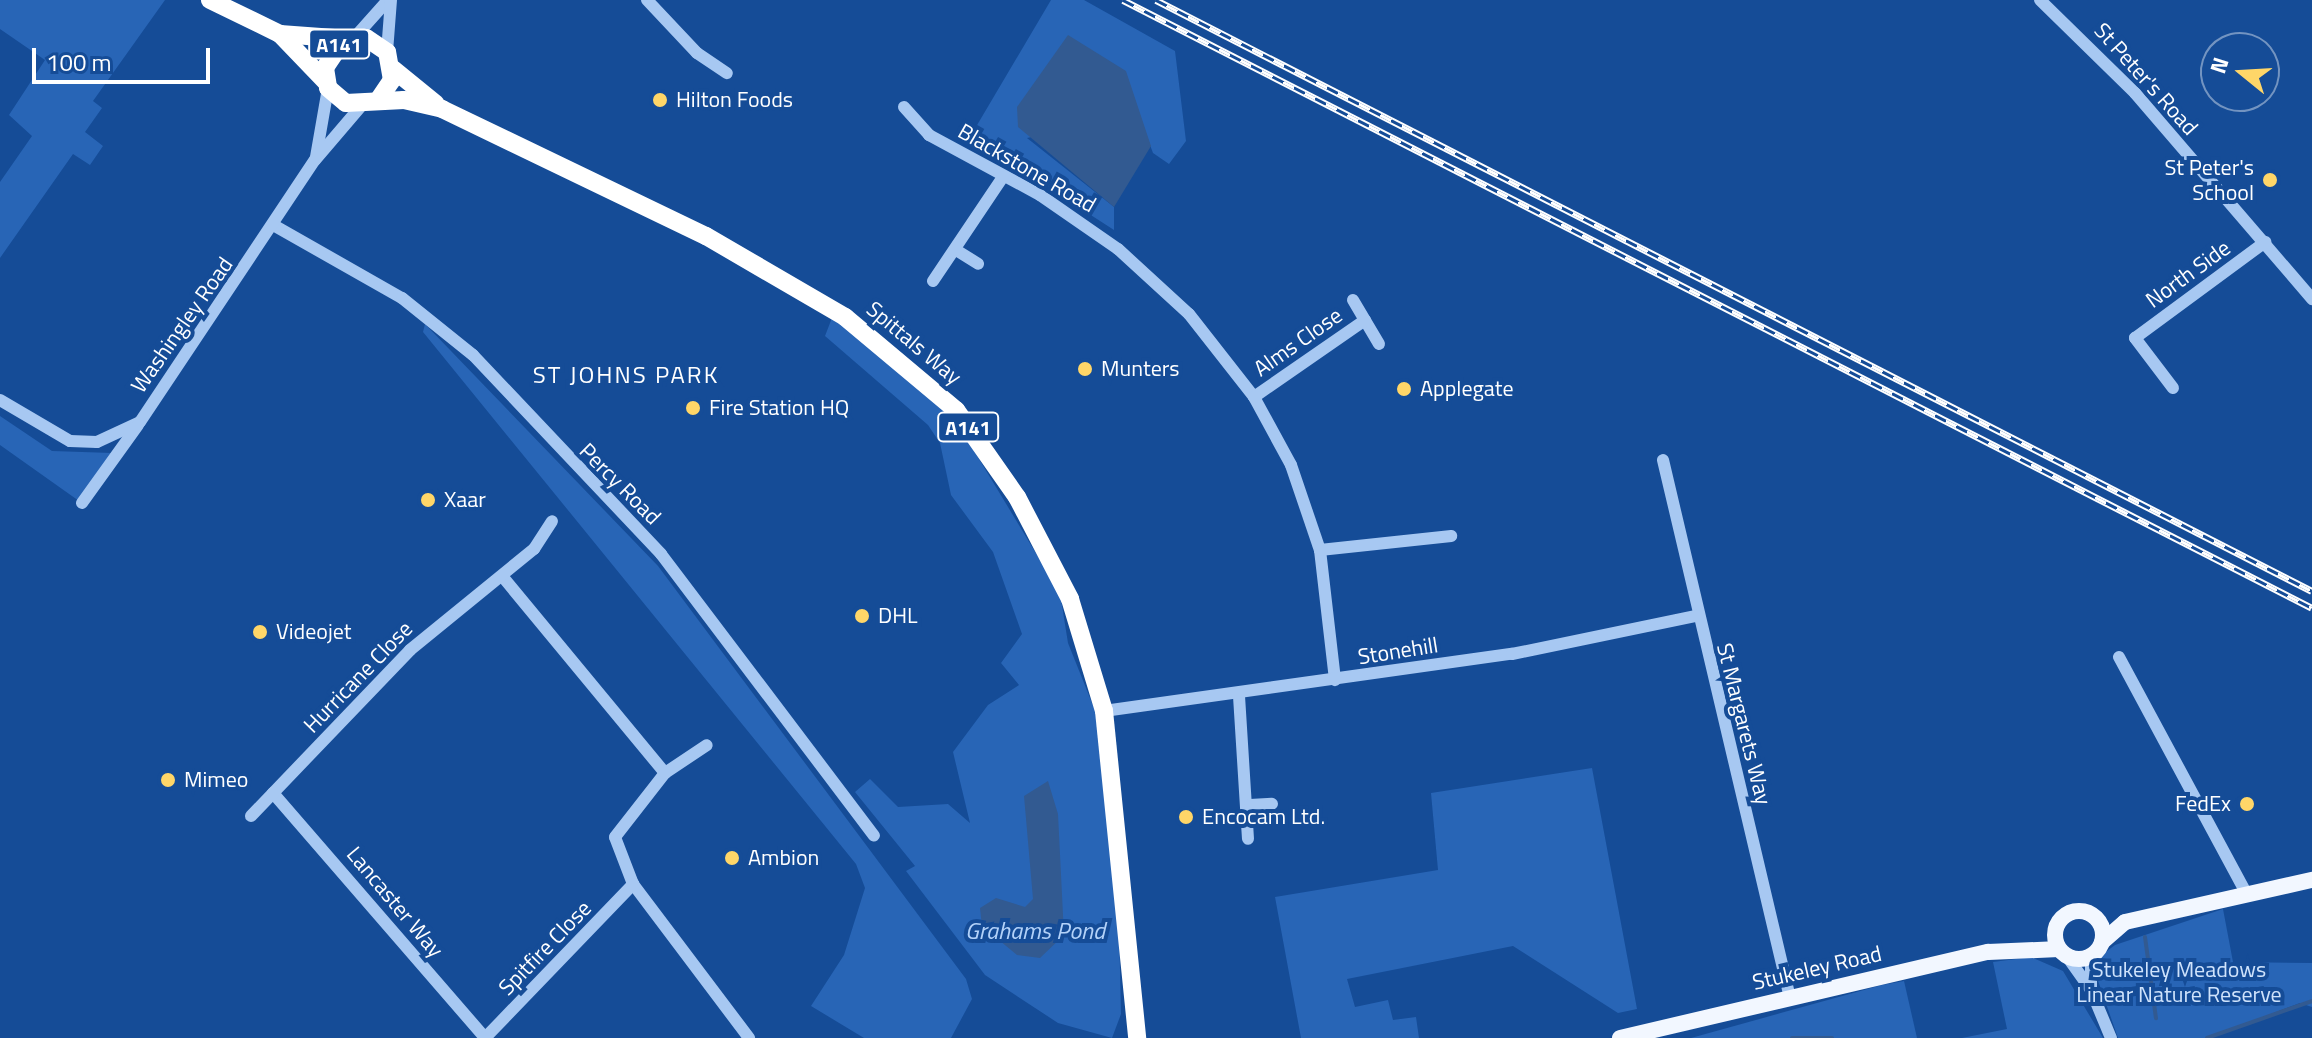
<!DOCTYPE html>
<html>
<head>
<meta charset="utf-8">
<style>
  body { margin:0 }
  #map { position:relative; width:2312px; height:1038px; overflow:hidden; background:#154c97; font-family:"Titillium Web",sans-serif }
  div>[style] { position:absolute }
  .green>* { inset:0; background:#2865b6 }
  .water>* { inset:0; background:#325a91 }
  .stream>* { height:4px; margin:-2px; padding:0 2px; transform-origin:2px; border-radius:2px; background:#325a91 }
  .minor>* { height:12px; margin:-6px; padding:0 6px; transform-origin:6px; border-radius:6px; background:#a7c8f2 }
  .major>* { height:16px; margin:-8px; padding:0 8px; transform-origin:8px; border-radius:8px; background:#f2f7ff }
  .major>.ring { margin:-8px; padding:0; box-sizing:content-box; background:none; border:16px solid #f2f7ff; border-radius:50% }
  .highway>* { height:18px; margin:-9px; padding:0 9px; transform-origin:9px; border-radius:9px; background:#fff }
  .rail>* { height:7px; margin-top:-3.5px; transform-origin:0; background:repeating-linear-gradient(90deg,#154c97 0 12px,#fff 0 24px); box-sizing:border-box; border-block:2px solid #fff }
  .dots>* { width:22px; height:22px; translate:-50% -50%; box-sizing:border-box; border:4px solid #154c97; border-radius:50% }
  span { translate:-50% -50%; white-space:nowrap; text-align:center; line-height:1.15; -webkit-text-stroke:8px #154c97; paint-order:stroke }
  .shield-label span { padding:2px 6px; background:#154c97; border:2px solid; border-radius:6px; -webkit-text-stroke-width:0 }
  .shield-label { font-size:20px; color:#fff; font-weight:700 }
  .street-label { font-size:22px; color:#fff }
  .poi-label { font-size:22px; color:#fff }
  .left { translate:0 -50%; text-align:left }
  .right { translate:-100% -50%; text-align:right }
  .park-label { font-size:22px; color:#cfe3fc }
  .neighbourhood-label { font-size:24px; color:#fff; letter-spacing:2px }
  .water-label { font-size:24px; color:#b3d2f9; font-style:italic }
  .north { position:absolute; left:2200px; top:32px; width:80px; height:80px; box-sizing:border-box; background:#154c97; border:2px solid #7394c1; border-radius:50%; rotate:288deg; font-size:22px; font-weight:700; line-height:32px; text-align:center; color:#fff }
  .north::after { content:''; display:block; margin:auto; width:28px; height:36px; background:#ffd668; clip-path:polygon(50% 0,100% 100%,50% 72%,0 100%) }
  .scale { position:absolute; left:32px; top:48px; width:178px; height:36px; box-sizing:border-box; border:4px solid #fff; border-top:0; padding-left:10px; font-size:24px; line-height:28px; white-space:nowrap; color:#fff; -webkit-text-stroke:6px #154c97; paint-order:stroke }
</style>
</head>
<body>
<div id="map">
  <div class="green">
    <i style="clip-path:polygon(0 0,165px 0,93px 101px,102px 108px,85px 132px,103px 146px,90px 165px,73px 154px,0 258px,0 182px,32px 136px,9px 115px,45px 60px,0 29px)"></i>
    <i style="clip-path:polygon(1051px 0,1084px 0,1175px 51px,1186px 141px,1169px 164px,1153px 153px,1138px 113px,1027px 138px,1114px 207px,1114px 230px,970px 137px)"></i>
    <i style="clip-path:polygon(835px 310px,950px 411px,1060px 593px,1068px 643px,1098px 718px,1119px 927px,1121px 1014px,1112px 1038px,1058px 1023px,985px 975px,906px 871px,915px 866px,855px 792px,870px 779px,898px 807px,948px 804px,970px 823px,953px 752px,988px 705px,1019px 685px,1001px 663px,1022px 634px,993px 552px,951px 495px,940px 443px,928px 425px,825px 336px)"></i>
    <i style="clip-path:polygon(425px 324px,658px 566px,966px 979px,972px 999px,951px 1038px,864px 1038px,811px 1006px,844px 955px,865px 888px,856px 864px,423px 332px)"></i>
    <i style="clip-path:polygon(0 416px,52px 451px,112px 453px,79px 501px,0 445px)"></i>
    <i style="clip-path:polygon(1592px 768px,1637px 1009px,1618px 1013px,1513px 946px,1347px 979px,1355px 1007px,1388px 1000px,1393px 1020px,1416px 1017px,1419px 1038px,1301px 1038px,1275px 897px,1438px 870px,1431px 793px)"></i>
    <i style="clip-path:polygon(2223px 909px,2233px 962px,2312px 963px,2312px 1007px,2300px 1003px,2208px 1038px,2118px 1038px,2096px 975px,2099px 957px,2115px 945px)"></i>
    <i style="clip-path:polygon(2031px 957px,2063px 971px,2103px 1038px,1962px 1038px,2007px 1029px,1993px 962px)"></i>
    <i style="clip-path:polygon(1904px 981px,1917px 1038px,1691px 1038px,1882px 985px)"></i>
  </div>
  <div class="water">
    <i style="clip-path:polygon(1068px 35px,1126px 71px,1151px 146px,1114px 207px,1018px 127px,1017px 107px)"></i>
    <i style="clip-path:polygon(1048px 781px,1058px 814px,1064px 935px,1040px 958px,1017px 955px,982px 926px,980px 908px,996px 898px,1025px 907px,1033px 899px,1024px 796px)"></i>
  </div>
  <div class="stream">
    <i style="left:2145px;top:937px;width:82px;rotate:82.3deg"></i>
    <i style="left:1792px;top:1038px;width:40px"></i>
    <i style="left:2207px;top:1038px;width:111px;rotate:-19.4deg"></i>
  </div>
  <div class="minor">
    <i style="left:647px;top:0;width:73px;rotate:46.7deg"></i>
    <i style="left:697px;top:53px;width:36px;rotate:34deg"></i>
    <i style="left:2040px;top:0;width:133px;rotate:44.4deg"></i>
    <i style="left:2135px;top:93px;width:272px;rotate:49.3deg"></i>
    <i style="left:355px;top:37px;width:50px;rotate:-48.3deg"></i>
    <i style="left:387px;top:52px;width:52px;rotate:-85.6deg"></i>
    <i style="left:904px;top:107px;width:38px;rotate:48deg"></i>
    <i style="left:929px;top:135px;width:126px;rotate:28.4deg"></i>
    <i style="left:1040px;top:195px;width:95px;rotate:34.7deg"></i>
    <i style="left:1118px;top:249px;width:96px;rotate:42.5deg"></i>
    <i style="left:1189px;top:314px;width:105px;rotate:51.9deg"></i>
    <i style="left:1254px;top:397px;width:77px;rotate:61.4deg"></i>
    <i style="left:1291px;top:465px;width:90px;rotate:71.2deg"></i>
    <i style="left:1320px;top:550px;width:131px;rotate:83.4deg"></i>
    <i style="left:316px;top:157px;width:70px;rotate:-80.1deg"></i>
    <i style="left:275px;top:226px;width:146px;rotate:29.6deg"></i>
    <i style="left:402px;top:298px;width:91px;rotate:38.8deg"></i>
    <i style="left:473px;top:355px;width:274px;rotate:46.6deg"></i>
    <i style="left:661px;top:554px;width:353px;rotate:52.9deg"></i>
    <i style="left:956px;top:250px;width:26px;rotate:32deg"></i>
    <i style="left:933px;top:281px;width:125px;rotate:-56.1deg"></i>
    <i style="left:1353px;top:300px;width:51px;rotate:59.4deg"></i>
    <i style="left:2173px;top:388px;width:63px;rotate:-127.2deg"></i>
    <i style="left:2135px;top:338px;width:162px;rotate:-36.4deg"></i>
    <i style="left:1254px;top:397px;width:135px;rotate:-34.7deg"></i>
    <i style="left:0;top:400px;width:81px;rotate:30.4deg"></i>
    <i style="left:70px;top:441px;width:27px;rotate:2deg"></i>
    <i style="left:97px;top:442px;width:47px;rotate:-24.9deg"></i>
    <i style="left:140px;top:422px;width:315px;rotate:-56.3deg"></i>
    <i style="left:315px;top:160px;width:72px;rotate:-49.5deg"></i>
    <i style="left:1663px;top:460px;width:553px;rotate:76.72deg"></i>
    <i style="left:82px;top:503px;width:96px;rotate:-54.3deg"></i>
    <i style="left:1320px;top:550px;width:132px;rotate:-6.1deg"></i>
    <i style="left:502px;top:576px;width:256px;rotate:50.4deg"></i>
    <i style="left:2119px;top:657px;width:268px;rotate:61.7deg"></i>
    <i style="left:1239px;top:696px;width:143px;rotate:86.4deg"></i>
    <i style="left:1104px;top:711px;width:412px;rotate:-8deg"></i>
    <i style="left:1512px;top:654px;width:188px;rotate:-11.7deg"></i>
    <i style="left:273px;top:793px;width:324px;rotate:49.1deg"></i>
    <i style="left:485px;top:1038px;width:214px;rotate:-46.1deg"></i>
    <i style="left:633px;top:884px;width:50px;rotate:-111deg"></i>
    <i style="left:615px;top:837px;width:81px;rotate:-52deg"></i>
    <i style="left:665px;top:773px;width:50px;rotate:-33.7deg"></i>
    <i style="left:1250px;top:805px;width:22px;rotate:-3deg"></i>
    <i style="left:251px;top:816px;width:230px;rotate:-46.2deg"></i>
    <i style="left:410px;top:650px;width:160px;rotate:-39.2deg"></i>
    <i style="left:534px;top:549px;width:33px;rotate:-57deg"></i>
    <i style="left:633px;top:884px;width:193px;rotate:53deg"></i>
    <i style="left:2066px;top:955px;width:43px;rotate:54.5deg"></i>
    <i style="left:2091px;top:990px;width:52px;rotate:67.4deg"></i>
    <i style="left:2091px;top:956px;width:34px;rotate:90deg"></i>
  </div>
  <div class="major">
    <i class="ring" style="left:2055px;top:911px;width:32px;height:32px"></i>
    <i style="left:2102px;top:942px;width:30px;rotate:-41deg"></i>
    <i style="left:2125px;top:922px;width:192px;rotate:-12.7deg"></i>
    <i style="left:1620px;top:1038px;width:378px;rotate:-13.2deg"></i>
    <i style="left:1988px;top:952px;width:71px;rotate:-2.4deg"></i>
  </div>
  <div class="highway">
    <i style="left:210px;top:0;width:78px;rotate:25.9deg"></i>
    <i style="left:280px;top:34px;width:68px;rotate:4.2deg"></i>
    <i style="left:280px;top:34px;width:68px;rotate:46.2deg"></i>
    <i style="left:393px;top:69px;width:55px;rotate:39.1deg"></i>
    <i style="left:379px;top:99px;width:23px;rotate:-56deg"></i>
    <i style="left:392px;top:80px;width:28px;rotate:-100deg"></i>
    <i style="left:387px;top:52px;width:25px;rotate:-146deg"></i>
    <i style="left:366px;top:38px;width:23px;rotate:173deg"></i>
    <i style="left:343px;top:41px;width:32px;rotate:124deg"></i>
    <i style="left:325px;top:68px;width:20px;rotate:81deg"></i>
    <i style="left:328px;top:88px;width:23px;rotate:40deg"></i>
    <i style="left:346px;top:103px;width:58px;rotate:-3deg"></i>
    <i style="left:404px;top:100px;width:39px;rotate:13deg"></i>
    <i style="left:442px;top:109px;width:293px;rotate:25.7deg"></i>
    <i style="left:706px;top:236px;width:161px;rotate:30.2deg"></i>
    <i style="left:845px;top:317px;width:145px;rotate:40deg"></i>
    <i style="left:956px;top:410px;width:106px;rotate:55deg"></i>
    <i style="left:1017px;top:497px;width:115px;rotate:62.5deg"></i>
    <i style="left:1070px;top:599px;width:117px;rotate:73.1deg"></i>
    <i style="left:1104px;top:711px;width:329px;rotate:84.2deg"></i>
  </div>
  <div class="rail">
    <i style="left:1123px;top:0;width:1335px;rotate:27.08deg"></i>
    <i style="left:1156px;top:0;width:1298px;rotate:27.08deg"></i>
  </div>
  <div class="dots">
    <i style="left:660px;top:100px;background:#ffd668"></i>
    <i style="left:2270px;top:180px;background:#ffd668"></i>
    <i style="left:1085px;top:369px;background:#ffd668"></i>
    <i style="left:1404px;top:389px;background:#ffd668"></i>
    <i style="left:693px;top:408px;background:#ffd668"></i>
    <i style="left:428px;top:500px;background:#ffd668"></i>
    <i style="left:862px;top:616px;background:#ffd668"></i>
    <i style="left:260px;top:632px;background:#ffd668"></i>
    <i style="left:168px;top:780px;background:#ffd668"></i>
    <i style="left:2247px;top:804px;background:#ffd668"></i>
    <i style="left:1186px;top:817px;background:#ffd668"></i>
    <i style="left:732px;top:858px;background:#ffd668"></i>
  </div>
  <div class="shield-label">
    <span style="left:339px;top:44px">A141</span>
    <span style="left:968px;top:427px">A141</span>
  </div>
  <div class="street-label">
    <span style="left:2146px;top:79px;rotate:48deg">St Peter's Road</span>
    <span style="left:1027px;top:168px;rotate:30deg">Blackstone Road</span>
    <span style="left:2188px;top:274px;rotate:-36deg">North Side</span>
    <span style="left:182px;top:325px;rotate:-55deg">Washingley Road</span>
    <span style="left:1298px;top:342px;rotate:-35deg">Alms Close</span>
    <span style="left:914px;top:343px;rotate:40deg">Spittals Way</span>
    <span style="left:620px;top:484px;rotate:45deg">Percy Road</span>
    <span style="left:1398px;top:651px;rotate:-9deg">Stonehill</span>
    <span style="left:358px;top:677px;rotate:-46deg">Hurricane Close</span>
    <span style="left:1744px;top:724px;rotate:76deg">St Margarets Way</span>
    <span style="left:395px;top:902px;rotate:50deg">Lancaster Way</span>
    <span style="left:545px;top:948px;rotate:-46deg">Spitfire Close</span>
    <span style="left:1817px;top:968px;rotate:-13deg">Stukeley Road</span>
  </div>
  <div class="poi-label">
    <span class="left" style="left:676px;top:100px">Hilton Foods</span>
    <span class="right" style="left:2254px;top:180px">St Peter's<br>School</span>
    <span class="left" style="left:1101px;top:369px">Munters</span>
    <span class="left" style="left:1420px;top:389px">Applegate</span>
    <span class="left" style="left:709px;top:408px">Fire Station HQ</span>
    <span class="left" style="left:444px;top:500px">Xaar</span>
    <span class="left" style="left:878px;top:616px">DHL</span>
    <span class="left" style="left:276px;top:632px">Videojet</span>
    <span class="left" style="left:184px;top:780px">Mimeo</span>
    <span class="right" style="left:2231px;top:804px">FedEx</span>
    <span class="left" style="left:1202px;top:817px">Encocam Ltd.</span>
    <span class="left" style="left:748px;top:858px">Ambion</span>
  </div>
  <div class="park-label">
    <span style="left:2179px;top:982px">Stukeley Meadows<br>Linear Nature Reserve</span>
  </div>
  <div class="neighbourhood-label">
    <span style="left:626px;top:375px">ST JOHNS PARK</span>
  </div>
  <div class="water-label">
    <span style="left:1035px;top:931px">Grahams Pond</span>
  </div>
  <div class="north">N</div>
  <div class="scale">100 m</div>
</div>
</body>
</html>
